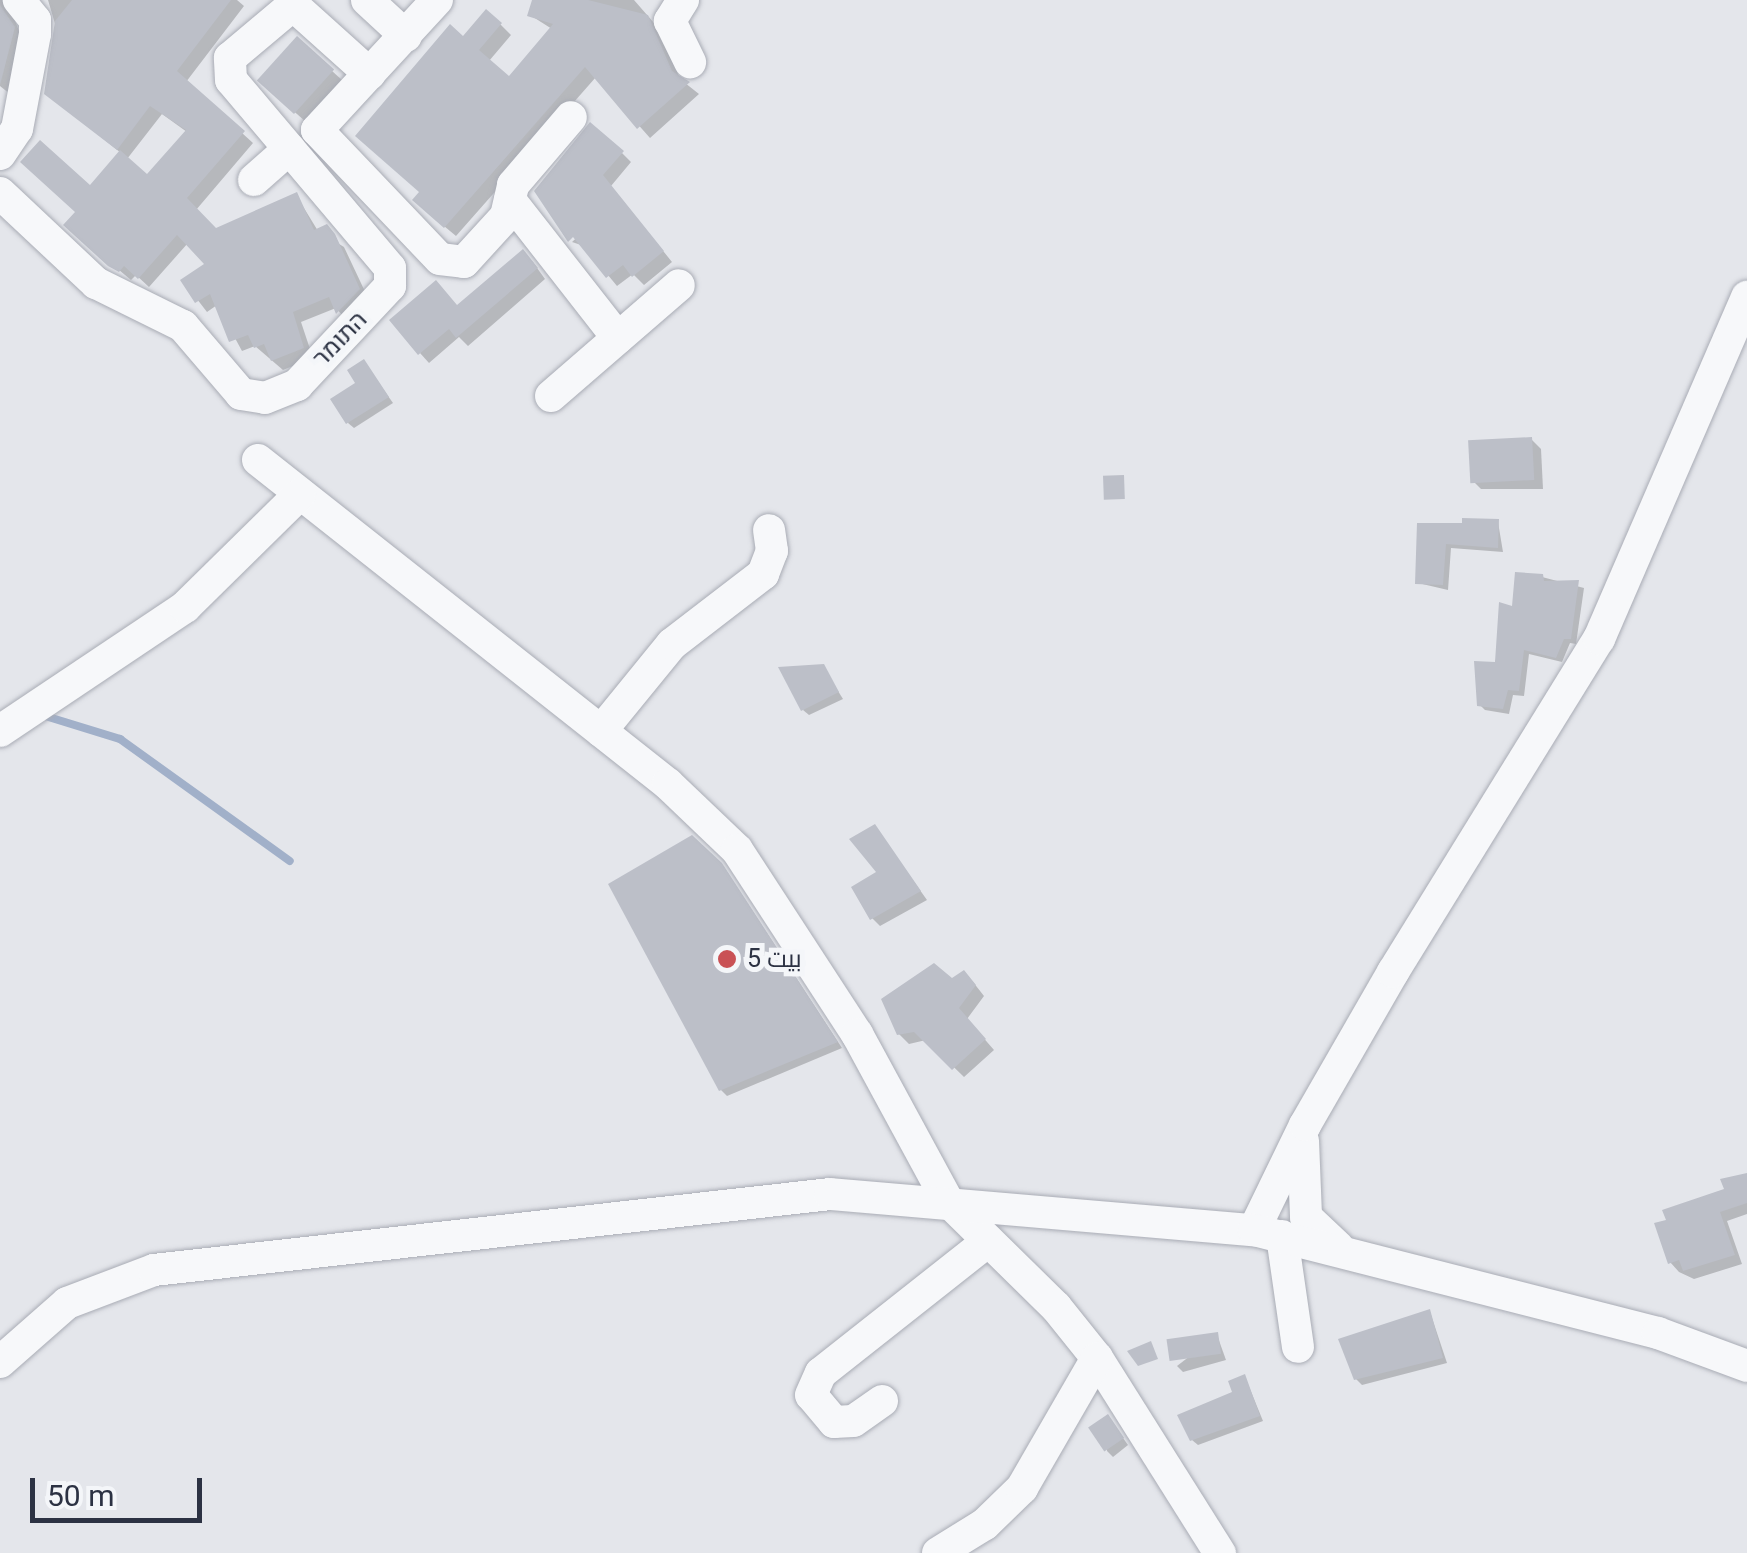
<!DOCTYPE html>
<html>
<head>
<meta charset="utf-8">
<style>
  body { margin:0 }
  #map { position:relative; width:1747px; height:1553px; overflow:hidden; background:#e4e6eb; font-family:Roboto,Cairo,Heebo,sans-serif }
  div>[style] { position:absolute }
  .shadow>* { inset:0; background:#0003 }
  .stream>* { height:8px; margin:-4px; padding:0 4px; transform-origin:4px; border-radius:4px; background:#a1b0c9 }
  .building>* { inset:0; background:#bcbfc8; transform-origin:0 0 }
  .roads { filter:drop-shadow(0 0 2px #a9acb5) drop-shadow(0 0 2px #a9acb5) }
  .minor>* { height:32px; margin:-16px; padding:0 16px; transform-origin:16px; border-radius:16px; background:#f7f8fa }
  .dots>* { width:28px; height:28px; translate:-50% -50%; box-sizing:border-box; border:5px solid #f4f6f9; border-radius:50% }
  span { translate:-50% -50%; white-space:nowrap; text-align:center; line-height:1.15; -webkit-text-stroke:10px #f4f6f9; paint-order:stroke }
  .street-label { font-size:25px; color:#2c3243 }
  .poi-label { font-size:25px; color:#2c3243 }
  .left { translate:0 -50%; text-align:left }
  .scale { position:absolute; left:30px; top:1478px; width:172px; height:45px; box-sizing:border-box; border:5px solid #2c3243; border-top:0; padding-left:12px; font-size:30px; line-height:35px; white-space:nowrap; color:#2c3243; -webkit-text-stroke:8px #f4f6f9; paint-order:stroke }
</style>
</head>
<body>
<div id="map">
  <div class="shadow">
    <i style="clip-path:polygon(0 0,14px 0,9px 5px,24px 44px,10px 94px,0 86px)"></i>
    <i style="clip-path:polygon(evenodd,48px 0,237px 0,244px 6px,186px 82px,253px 143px,196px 210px,216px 231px,296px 195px,318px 231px,344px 247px,369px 300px,348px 322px,336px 308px,301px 322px,313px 358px,283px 370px,255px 346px,242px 351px,217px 305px,207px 312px,183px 281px,208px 264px,188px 243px,149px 287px,136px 275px,131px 280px,76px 234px,78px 212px,90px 188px,121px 153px,47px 94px,58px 34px,48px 0,162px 114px,187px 132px,148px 178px,127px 159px,162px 114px)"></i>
    <i style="clip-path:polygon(535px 0,634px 0,661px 31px,680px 79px,699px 94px,650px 138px,596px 77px,456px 236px,426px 211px,422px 192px,463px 39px,486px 13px,501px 25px,511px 35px,489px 61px,509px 79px,552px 29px,530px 15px)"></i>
    <i style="clip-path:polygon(332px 71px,342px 80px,306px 122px,271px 91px)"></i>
    <i style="clip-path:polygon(622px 153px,631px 162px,611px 186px,672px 262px,644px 285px,633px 274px,617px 286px,584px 246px,572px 242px,584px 231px,537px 191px)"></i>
    <i style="clip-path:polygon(532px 261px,545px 279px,468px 346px,459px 337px,429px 363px,420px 353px,458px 308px)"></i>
    <i style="clip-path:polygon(364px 362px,393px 403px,354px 428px,348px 423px)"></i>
    <i style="clip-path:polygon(1531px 439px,1541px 449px,1543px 489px,1481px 489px,1471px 479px)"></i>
    <i style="clip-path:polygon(1498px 522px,1503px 552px,1451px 548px,1448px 590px,1418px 583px,1419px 525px)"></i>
    <i style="clip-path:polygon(1542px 577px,1584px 588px,1576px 644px,1570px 643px,1562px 662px,1529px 654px,1524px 696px,1513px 695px,1509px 714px,1485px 710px,1479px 704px,1515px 609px)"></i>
    <i style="clip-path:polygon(823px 667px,843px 699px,809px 715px,803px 710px)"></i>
    <i style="clip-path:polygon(875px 827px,927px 900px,880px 926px,872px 918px,879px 872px)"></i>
    <i style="clip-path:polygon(727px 872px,842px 1048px,727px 1096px,721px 1090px)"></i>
    <i style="clip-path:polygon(952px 981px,973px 982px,984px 996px,967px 1019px,994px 1050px,964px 1077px,926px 1040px,909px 1044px,899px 1034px)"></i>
    <i style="clip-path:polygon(1747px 1179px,1747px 1214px,1727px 1221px,1742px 1264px,1694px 1279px,1679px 1272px,1670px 1262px,1727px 1191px)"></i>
    <i style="clip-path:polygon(1430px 1312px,1447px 1363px,1362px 1385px,1356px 1379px)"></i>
    <i style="clip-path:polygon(1217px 1335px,1226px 1360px,1183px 1372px,1177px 1366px)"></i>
    <i style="clip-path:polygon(1245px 1377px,1263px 1421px,1198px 1445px,1192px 1440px)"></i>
    <i style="clip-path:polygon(1108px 1417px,1128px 1445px,1113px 1457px,1107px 1451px)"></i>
  </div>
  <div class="stream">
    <i style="left:42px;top:715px;width:82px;rotate:17.1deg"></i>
    <i style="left:120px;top:739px;width:209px;rotate:35.7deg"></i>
  </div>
  <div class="building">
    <i style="clip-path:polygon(72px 0,231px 0,177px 71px,245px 131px,187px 198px,216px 228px,297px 192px,314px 230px,327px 224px,335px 234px,360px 289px,336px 314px,329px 297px,293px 312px,304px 348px,271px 361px,264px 344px,254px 348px,248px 335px,229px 342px,210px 294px,195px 303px,180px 280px,204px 264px,177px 235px,138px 279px,124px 266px,119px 272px,108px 266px,63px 225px,75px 212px,20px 162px,40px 140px,90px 185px,120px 150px,147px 174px,186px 130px,150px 106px,117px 150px,44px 94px,55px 21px)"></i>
    <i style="clip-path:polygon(532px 0,588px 0,648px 15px,672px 71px,690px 82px,637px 129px,585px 67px,444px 228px,412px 200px,419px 192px,355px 136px,450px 24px,463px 36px,486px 9px,502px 23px,479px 50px,509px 76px,553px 24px,527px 16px)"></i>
    <i style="clip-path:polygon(0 5px,15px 27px,0 85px)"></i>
    <i style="left:297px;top:36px;width:50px;height:60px;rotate:42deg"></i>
    <i style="clip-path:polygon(590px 122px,624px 151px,603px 175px,664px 251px,632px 277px,623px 265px,606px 278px,573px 237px,568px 242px,534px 191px)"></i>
    <i style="clip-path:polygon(523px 249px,538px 268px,456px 338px,449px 329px,418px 355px,389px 320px,436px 280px,457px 305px)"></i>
    <i style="clip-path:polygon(364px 359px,389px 397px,346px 424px,330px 399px,355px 383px,347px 370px)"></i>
    <i style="left:1532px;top:437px;width:43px;height:64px;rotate:87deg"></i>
    <i style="left:1124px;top:475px;width:24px;height:21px;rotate:88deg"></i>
    <i style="clip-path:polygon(1462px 518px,1499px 519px,1498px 548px,1446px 544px,1443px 585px,1415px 584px,1417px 523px,1462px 523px)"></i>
    <i style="clip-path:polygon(1515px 572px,1543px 574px,1544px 581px,1579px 580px,1571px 639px,1564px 639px,1556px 658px,1524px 650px,1519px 691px,1508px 690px,1503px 709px,1477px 706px,1474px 661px,1495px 662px,1499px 602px,1512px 606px)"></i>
    <i style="clip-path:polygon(824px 664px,839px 692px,801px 711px,778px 667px)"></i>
    <i style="clip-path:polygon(875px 824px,921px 891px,870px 920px,851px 887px,876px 872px,849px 839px)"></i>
    <i style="clip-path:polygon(692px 835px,722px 863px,838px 1042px,719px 1091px,608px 884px)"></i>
    <i style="clip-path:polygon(934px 963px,952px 978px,964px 970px,976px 985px,959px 1008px,986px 1039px,952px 1070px,914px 1032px,897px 1035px,881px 999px)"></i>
    <i style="clip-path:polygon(1747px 1173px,1747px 1203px,1720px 1212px,1735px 1255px,1683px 1271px,1679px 1260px,1668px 1264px,1654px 1223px,1666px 1220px,1662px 1210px,1724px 1189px,1720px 1179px)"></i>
    <i style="clip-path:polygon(1430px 1309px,1443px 1358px,1354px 1380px,1338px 1339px)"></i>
    <i style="left:1218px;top:1332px;width:22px;height:52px;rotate:82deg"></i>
    <i style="clip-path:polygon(1151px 1341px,1158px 1359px,1138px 1366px,1127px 1351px)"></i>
    <i style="clip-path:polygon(1245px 1374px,1260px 1416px,1190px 1441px,1177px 1415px,1232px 1392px,1228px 1381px)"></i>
    <i style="left:1108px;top:1414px;width:29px;height:24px;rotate:56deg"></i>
  </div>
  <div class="roads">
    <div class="minor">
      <i style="left:367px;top:0;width:53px;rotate:42.7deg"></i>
      <i style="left:437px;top:0;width:177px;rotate:132.7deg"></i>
      <i style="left:317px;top:130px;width:178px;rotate:46.4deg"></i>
      <i style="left:440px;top:259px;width:24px;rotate:7deg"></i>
      <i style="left:464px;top:262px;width:62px;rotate:-47.6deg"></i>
      <i style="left:506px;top:216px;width:32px;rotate:-77deg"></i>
      <i style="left:513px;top:185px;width:89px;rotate:-49.5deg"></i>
      <i style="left:683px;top:0;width:25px;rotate:122deg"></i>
      <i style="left:670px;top:21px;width:46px;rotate:64deg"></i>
      <i style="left:0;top:154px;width:30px;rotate:-56deg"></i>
      <i style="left:17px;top:129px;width:97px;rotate:-79.3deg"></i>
      <i style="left:35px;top:34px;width:14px;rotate:-90deg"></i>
      <i style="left:35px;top:20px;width:26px;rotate:-129deg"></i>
      <i style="left:254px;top:180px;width:47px;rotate:-41.5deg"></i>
      <i style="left:0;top:193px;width:132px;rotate:43.2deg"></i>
      <i style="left:96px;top:283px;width:97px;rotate:26.3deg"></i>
      <i style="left:183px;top:326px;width:89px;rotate:49.5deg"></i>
      <i style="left:241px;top:394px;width:24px;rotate:9deg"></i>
      <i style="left:265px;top:398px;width:35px;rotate:-22deg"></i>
      <i style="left:297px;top:385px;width:136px;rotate:-46.8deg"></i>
      <i style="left:390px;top:286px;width:18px;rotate:-90deg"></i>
      <i style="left:390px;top:268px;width:246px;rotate:-130.2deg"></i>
      <i style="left:231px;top:80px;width:22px;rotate:-93deg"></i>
      <i style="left:230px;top:58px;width:82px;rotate:-40.1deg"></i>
      <i style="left:293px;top:5px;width:103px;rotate:41.9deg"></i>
      <i style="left:510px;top:200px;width:175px;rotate:52deg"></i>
      <i style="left:551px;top:396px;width:169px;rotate:-40.9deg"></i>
      <i style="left:258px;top:460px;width:523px;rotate:38.32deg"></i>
      <i style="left:668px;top:784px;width:95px;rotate:43.7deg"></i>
      <i style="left:737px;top:850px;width:220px;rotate:56.9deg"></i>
      <i style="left:857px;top:1034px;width:189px;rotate:61.5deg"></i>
      <i style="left:947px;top:1200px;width:153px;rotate:44.5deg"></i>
      <i style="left:1056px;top:1307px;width:65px;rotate:51.2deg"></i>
      <i style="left:1097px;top:1358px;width:231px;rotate:57.8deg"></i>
      <i style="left:0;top:731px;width:223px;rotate:-33.8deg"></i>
      <i style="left:185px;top:607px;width:161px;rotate:-44.5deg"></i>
      <i style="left:601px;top:731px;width:112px;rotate:-50.8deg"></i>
      <i style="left:672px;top:644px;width:115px;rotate:-37.6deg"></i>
      <i style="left:763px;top:574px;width:25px;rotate:-69deg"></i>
      <i style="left:772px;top:551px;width:21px;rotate:-98deg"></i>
      <i style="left:1303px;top:1141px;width:76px;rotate:87.7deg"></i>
      <i style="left:1306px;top:1217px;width:44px;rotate:43.2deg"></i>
      <i style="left:1254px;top:1230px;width:117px;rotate:-64.1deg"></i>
      <i style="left:1305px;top:1125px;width:177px;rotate:-60.1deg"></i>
      <i style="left:1393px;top:972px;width:392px;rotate:-58.3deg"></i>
      <i style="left:1599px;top:639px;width:373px;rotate:-66.6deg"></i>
      <i style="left:1282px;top:1236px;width:112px;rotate:81.8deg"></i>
      <i style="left:0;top:1362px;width:89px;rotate:-41.4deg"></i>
      <i style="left:67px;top:1303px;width:93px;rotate:-20.8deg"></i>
      <i style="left:154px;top:1270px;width:680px;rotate:-6.41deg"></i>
      <i style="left:830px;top:1194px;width:426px;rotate:4.9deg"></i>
      <i style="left:1254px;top:1230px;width:417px;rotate:14.3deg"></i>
      <i style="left:1658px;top:1333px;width:95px;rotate:20.3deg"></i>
      <i style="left:882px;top:1401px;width:35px;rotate:145deg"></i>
      <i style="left:853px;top:1421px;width:19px;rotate:177deg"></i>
      <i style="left:834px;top:1422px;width:35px;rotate:-130deg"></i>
      <i style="left:811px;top:1395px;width:24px;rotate:-66deg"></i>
      <i style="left:821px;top:1373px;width:213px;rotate:-38.3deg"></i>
      <i style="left:938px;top:1553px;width:55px;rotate:-31.7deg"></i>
      <i style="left:985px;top:1524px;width:52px;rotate:-44.2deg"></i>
      <i style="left:1022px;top:1488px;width:150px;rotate:-60deg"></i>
    </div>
  </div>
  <div class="dots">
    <i style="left:727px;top:959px;background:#c95155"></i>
  </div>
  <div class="street-label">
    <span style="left:340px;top:339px;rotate:-46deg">התומר</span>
  </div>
  <div class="poi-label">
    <span class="left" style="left:747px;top:959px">بيت 5</span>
  </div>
  <div class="scale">50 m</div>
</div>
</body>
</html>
